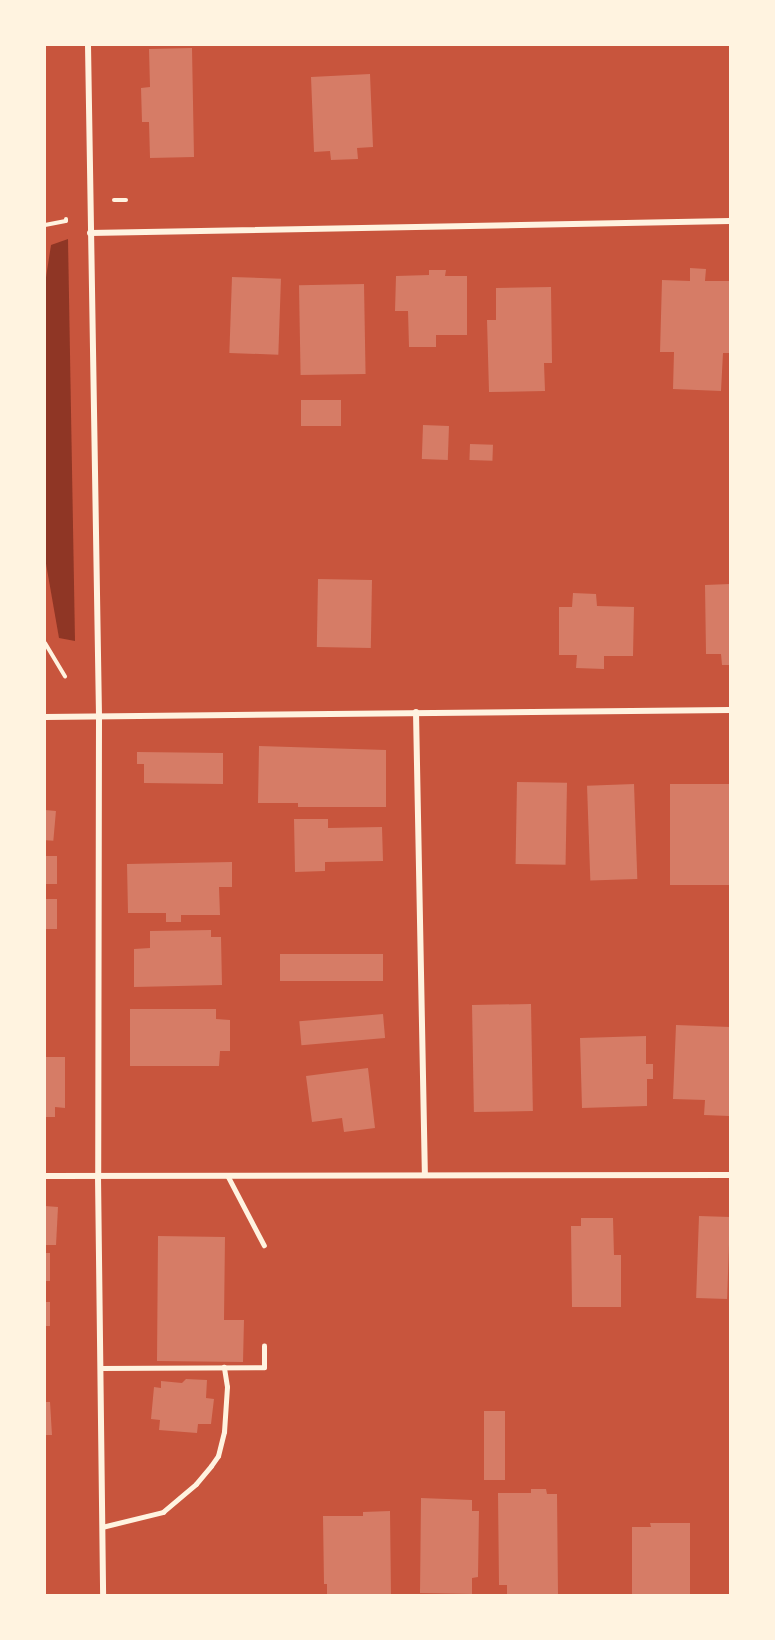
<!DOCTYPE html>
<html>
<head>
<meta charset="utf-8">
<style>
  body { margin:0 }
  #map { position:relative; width:775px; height:1640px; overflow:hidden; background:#c8553d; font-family:Signika,sans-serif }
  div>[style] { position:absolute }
  .water>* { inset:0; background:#8f3625 }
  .building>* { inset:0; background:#d67c66; transform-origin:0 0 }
  .path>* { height:4px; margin:-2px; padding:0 2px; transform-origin:2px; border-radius:2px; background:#fff3e0 }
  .service>* { height:4.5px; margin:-2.25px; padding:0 2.25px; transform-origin:2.25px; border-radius:2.25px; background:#fff3e0 }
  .minor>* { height:6px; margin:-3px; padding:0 3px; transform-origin:3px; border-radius:3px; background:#fff3e0 }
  span { translate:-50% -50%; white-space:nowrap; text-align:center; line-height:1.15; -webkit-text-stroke:6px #fff3e0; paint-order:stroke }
  .frame { position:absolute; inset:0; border:46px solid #fff3e0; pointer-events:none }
</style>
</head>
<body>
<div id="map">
  <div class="water">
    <i style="clip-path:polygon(68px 239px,75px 641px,59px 638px,45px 558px,45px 284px,51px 245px)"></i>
  </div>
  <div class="building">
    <i style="clip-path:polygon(192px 48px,194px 157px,150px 158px,149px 122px,142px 122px,141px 88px,150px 87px,149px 49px)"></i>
    <i style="clip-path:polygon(370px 74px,373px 147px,357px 148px,358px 159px,331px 160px,330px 151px,314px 152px,311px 77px)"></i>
    <i style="clip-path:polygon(690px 268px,706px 269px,705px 281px,730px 281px,729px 353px,723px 353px,721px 391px,673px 389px,674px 352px,660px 352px,662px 280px,690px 281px)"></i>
    <i style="clip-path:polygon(429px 270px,446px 270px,445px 276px,467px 276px,467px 335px,436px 335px,436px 347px,409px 347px,408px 311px,395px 311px,396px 276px,429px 275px)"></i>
    <i style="left:232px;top:277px;width:49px;height:76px;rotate:2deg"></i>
    <i style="left:364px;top:284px;width:90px;height:65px;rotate:89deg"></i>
    <i style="clip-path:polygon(551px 287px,552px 363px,544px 363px,545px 391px,489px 392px,487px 320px,496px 320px,496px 288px)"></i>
    <i style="left:301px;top:400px;width:40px;height:26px"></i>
    <i style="left:423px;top:425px;width:26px;height:34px;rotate:2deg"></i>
    <i style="left:470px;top:444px;width:23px;height:16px;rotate:2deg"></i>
    <i style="left:318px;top:579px;width:54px;height:68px;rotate:1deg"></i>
    <i style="clip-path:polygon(730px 584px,730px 665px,722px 665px,721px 654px,706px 654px,705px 585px)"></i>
    <i style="clip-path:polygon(573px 593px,596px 594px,597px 606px,634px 607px,633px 656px,604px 656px,604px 669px,576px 668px,577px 655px,559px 655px,559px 607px,572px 607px)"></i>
    <i style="clip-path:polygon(259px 746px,386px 750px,386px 807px,298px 807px,298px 803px,258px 803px)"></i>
    <i style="clip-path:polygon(137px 752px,223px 753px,223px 784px,144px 783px,144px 764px,137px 764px)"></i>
    <i style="left:517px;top:782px;width:50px;height:82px;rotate:1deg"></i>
    <i style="left:634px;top:784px;width:95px;height:47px;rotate:88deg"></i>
    <i style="left:730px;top:784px;width:101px;height:60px;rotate:90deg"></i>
    <i style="left:45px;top:810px;width:11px;height:30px;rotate:5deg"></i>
    <i style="clip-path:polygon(294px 819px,328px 819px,328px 828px,382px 827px,383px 861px,325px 862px,325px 871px,295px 872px)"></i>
    <i style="left:45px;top:856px;width:12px;height:28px"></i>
    <i style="clip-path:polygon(232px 862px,232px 887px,219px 887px,220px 915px,181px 915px,181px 922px,166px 922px,166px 913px,128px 913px,127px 864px)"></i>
    <i style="left:45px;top:899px;width:12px;height:30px"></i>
    <i style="clip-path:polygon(211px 930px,211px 937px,221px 937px,222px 985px,134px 987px,134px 949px,150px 948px,150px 931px)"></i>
    <i style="left:280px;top:954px;width:103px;height:27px"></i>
    <i style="left:531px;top:1004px;width:107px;height:59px;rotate:89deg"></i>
    <i style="clip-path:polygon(130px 1009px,216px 1009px,216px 1019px,230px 1020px,230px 1051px,220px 1051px,219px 1066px,130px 1066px)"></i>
    <i style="left:383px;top:1014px;width:24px;height:84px;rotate:85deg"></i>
    <i style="clip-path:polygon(676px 1025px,730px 1027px,729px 1116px,704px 1115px,705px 1100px,673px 1099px)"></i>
    <i style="clip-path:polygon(646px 1036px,646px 1064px,653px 1064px,653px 1079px,647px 1079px,647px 1106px,582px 1108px,580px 1038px)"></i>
    <i style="clip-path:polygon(45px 1057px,65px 1057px,65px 1108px,55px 1107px,55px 1117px,45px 1117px)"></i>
    <i style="clip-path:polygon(368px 1068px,375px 1128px,344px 1132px,342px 1118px,312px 1122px,306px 1076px)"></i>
    <i style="clip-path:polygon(45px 1206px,58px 1207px,56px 1245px,45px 1245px)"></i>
    <i style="left:699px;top:1216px;width:31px;height:82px;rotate:2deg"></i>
    <i style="clip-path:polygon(581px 1218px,613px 1218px,614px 1255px,621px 1255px,621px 1307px,572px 1307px,571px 1226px,581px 1226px)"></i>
    <i style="clip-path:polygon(158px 1236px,225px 1237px,224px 1320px,244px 1320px,243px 1362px,157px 1361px)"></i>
    <i style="left:45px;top:1253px;width:5px;height:28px"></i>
    <i style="left:45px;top:1302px;width:5px;height:24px"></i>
    <i style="clip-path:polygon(186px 1379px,207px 1380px,206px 1398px,214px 1399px,211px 1424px,198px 1424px,197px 1433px,159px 1430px,160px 1420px,151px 1419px,154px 1387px,161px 1388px,161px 1381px,182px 1383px)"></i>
    <i style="clip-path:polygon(45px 1402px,50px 1402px,52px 1435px,45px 1435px)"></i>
    <i style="left:484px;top:1411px;width:21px;height:69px"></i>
    <i style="clip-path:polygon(531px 1489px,546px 1489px,547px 1494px,557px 1494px,558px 1595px,507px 1595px,507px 1585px,499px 1585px,498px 1493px,531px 1493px)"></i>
    <i style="clip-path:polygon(421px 1498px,472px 1500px,472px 1511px,479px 1511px,478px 1577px,472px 1578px,472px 1594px,420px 1593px)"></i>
    <i style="clip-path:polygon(390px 1511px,391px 1595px,327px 1595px,327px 1584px,324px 1584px,323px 1516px,363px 1516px,363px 1512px)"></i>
    <i style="clip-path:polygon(650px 1523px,690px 1523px,690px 1595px,632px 1595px,632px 1527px,651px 1527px)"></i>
  </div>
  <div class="path">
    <i style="left:114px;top:200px;width:12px"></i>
    <i style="left:45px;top:225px;width:21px;rotate:-11deg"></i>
    <i style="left:66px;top:221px;width:2px;rotate:-90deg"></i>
    <i style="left:45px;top:643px;width:39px;rotate:59deg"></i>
  </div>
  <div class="service">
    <i style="left:228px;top:1176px;width:78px;rotate:62.4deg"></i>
    <i style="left:100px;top:1368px;width:164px;rotate:-0.3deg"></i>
    <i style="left:264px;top:1367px;width:21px;rotate:-90deg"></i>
    <i style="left:102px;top:1527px;width:63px;rotate:-13.8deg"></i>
    <i style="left:163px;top:1512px;width:43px;rotate:-40.3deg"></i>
    <i style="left:196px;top:1484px;width:23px;rotate:-50deg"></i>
    <i style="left:211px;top:1466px;width:12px;rotate:-55deg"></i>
    <i style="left:218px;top:1456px;width:25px;rotate:-76deg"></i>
    <i style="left:224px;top:1432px;width:45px;rotate:-86.2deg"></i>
    <i style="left:227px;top:1387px;width:20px;rotate:-99deg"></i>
  </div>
  <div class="minor">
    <i style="left:88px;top:45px;width:672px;rotate:89.06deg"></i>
    <i style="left:99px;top:717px;width:459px;rotate:90.1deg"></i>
    <i style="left:98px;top:1176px;width:419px;rotate:89.3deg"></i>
    <i style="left:90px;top:233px;width:640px;rotate:-1.07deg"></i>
    <i style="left:416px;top:712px;width:463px;rotate:88.9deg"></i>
    <i style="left:45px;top:717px;width:685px;rotate:-0.59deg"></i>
    <i style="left:45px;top:1176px;width:685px;rotate:-0.08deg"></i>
  </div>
  <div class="frame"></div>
</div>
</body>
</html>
